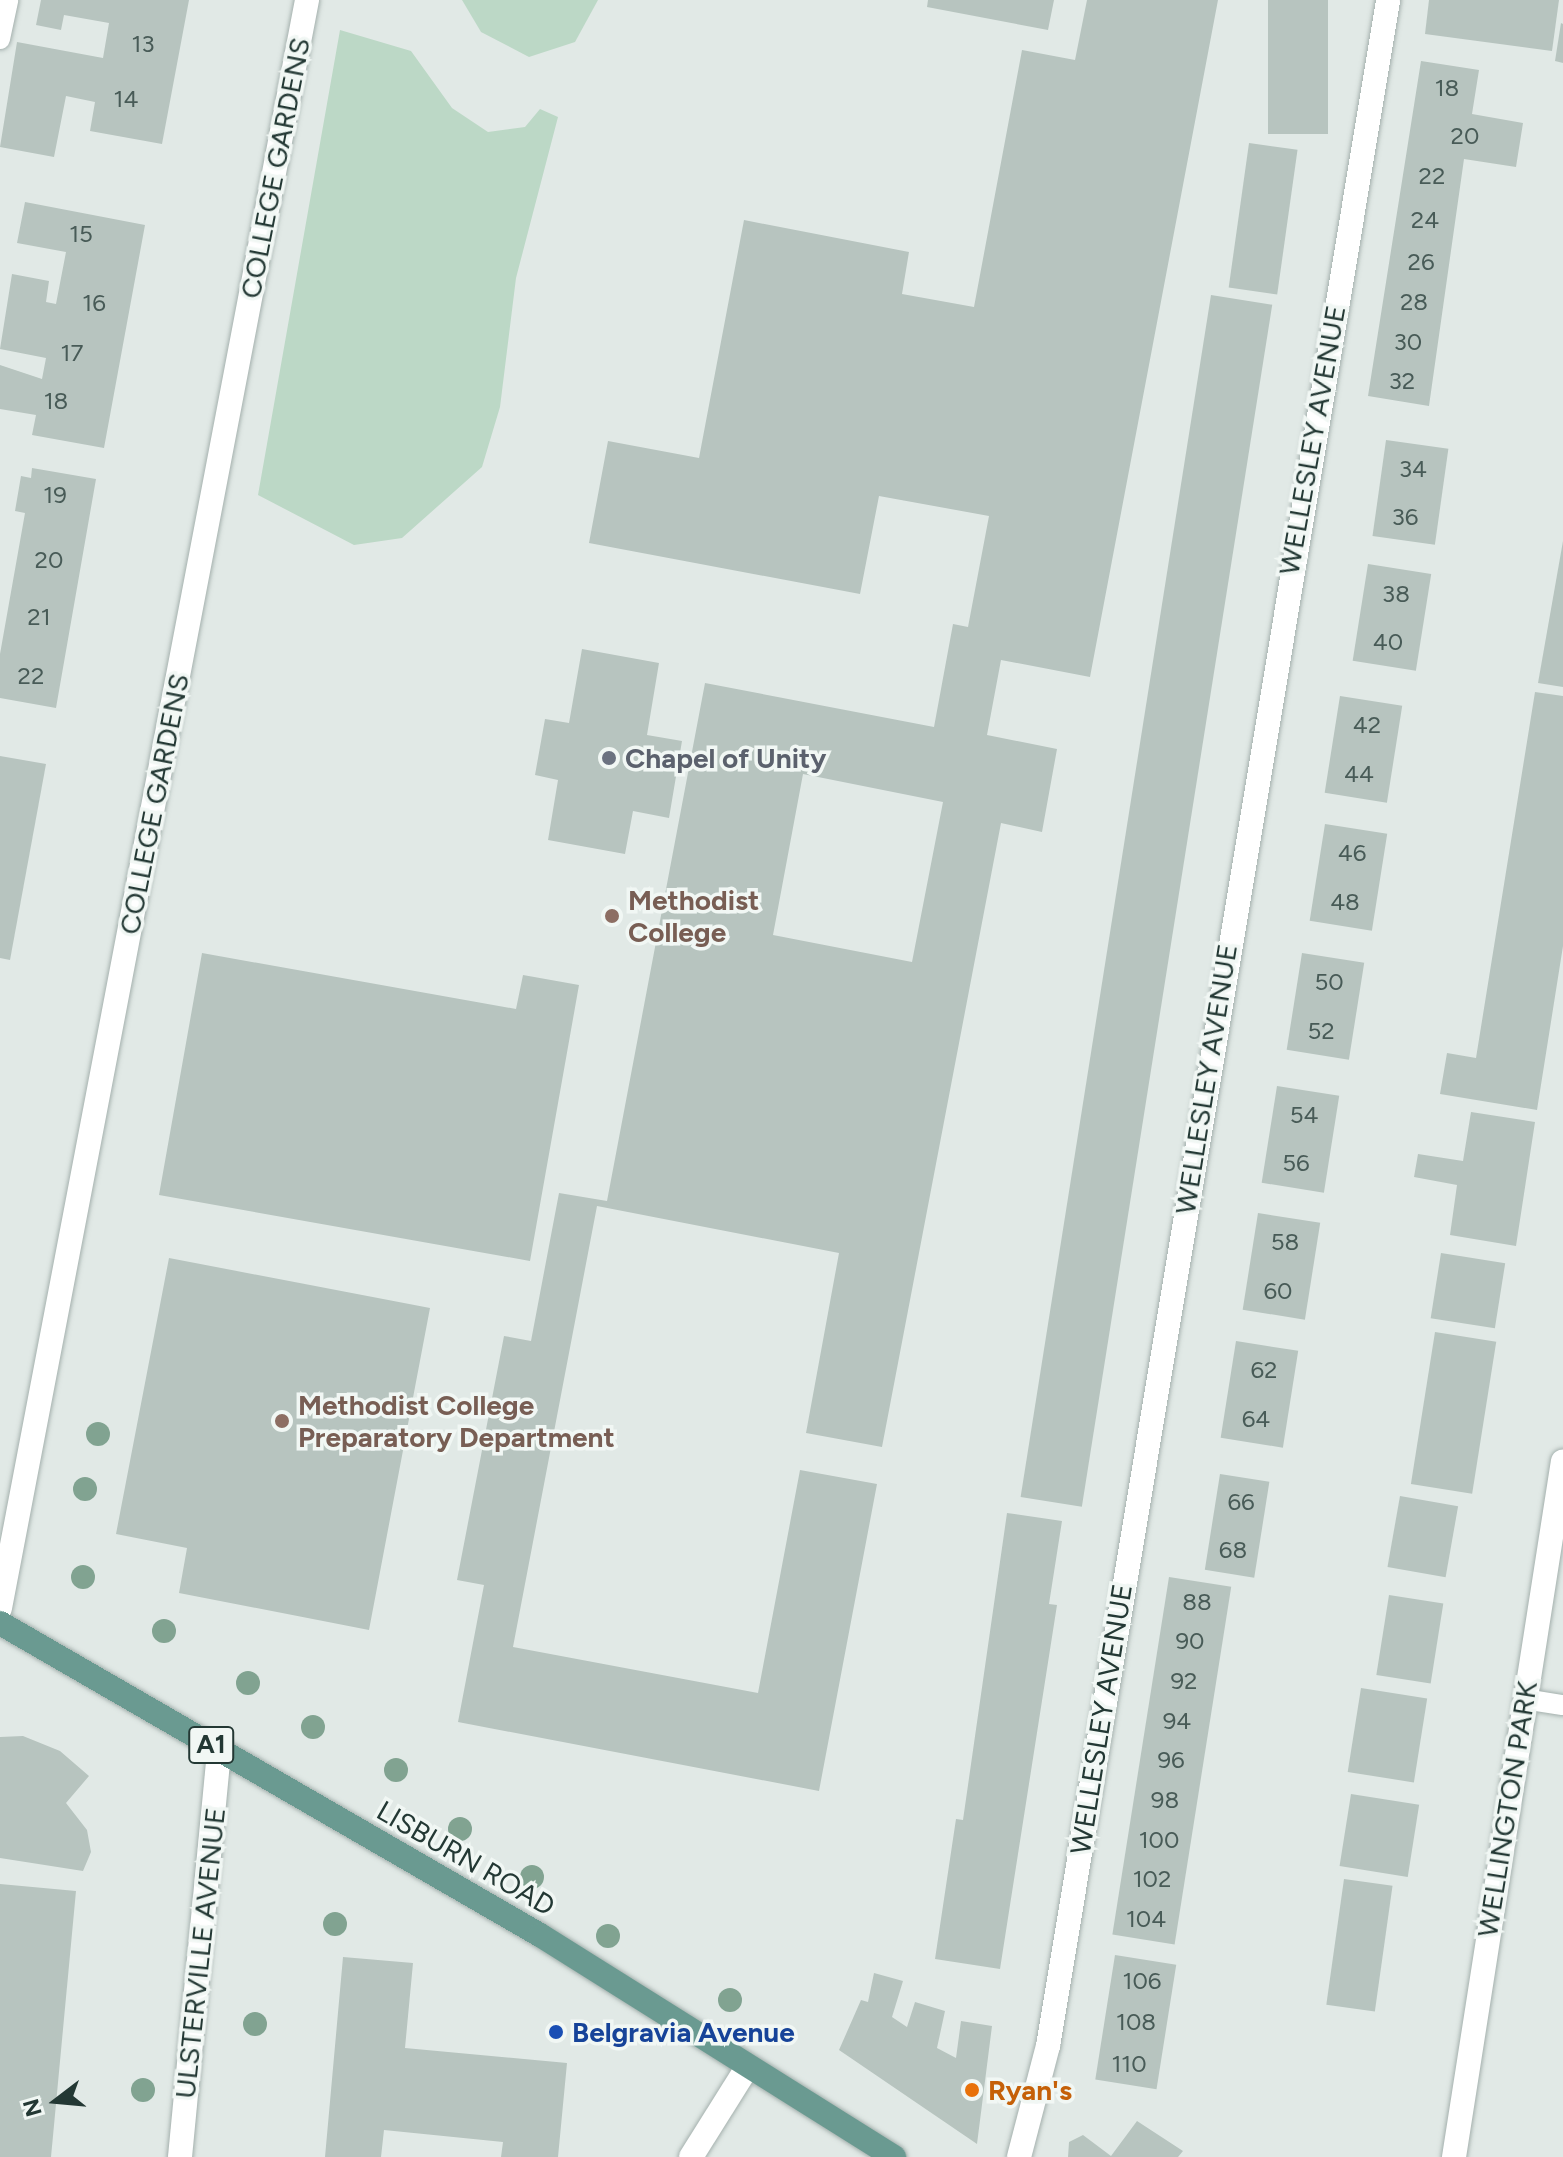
<!DOCTYPE html>
<html>
<head>
<meta charset="utf-8">
<style>
  body { margin:0 }
  #map { position:relative; width:1563px; height:2157px; overflow:hidden; background:#e1e9e6; font-family:Figtree,sans-serif }
  div>[style] { position:absolute }
  .green>* { inset:0; background:#bcd8c6 }
  .building>* { inset:0; background:#b7c4bf; transform-origin:0 0 }
  .roads { filter:drop-shadow(0 0 2px #a4b0ad) drop-shadow(0 0 2px #a4b0ad) }
  .service>* { height:20px; margin:-10px; padding:0 10px; transform-origin:10px; border-radius:10px; background:#fff }
  .minor>* { height:24px; margin:-12px; padding:0 12px; transform-origin:12px; border-radius:12px; background:#fff }
  .primary>* { height:24px; margin:-12px; padding:0 12px; transform-origin:12px; border-radius:12px; background:#6a9a91 }
  .trees>* { width:24px; height:24px; margin:-12px; border-radius:50%; background:#81a391 }
  .dots>* { width:22px; height:22px; translate:-50% -50%; box-sizing:border-box; border:4px solid #f1f7f4; border-radius:50% }
  span { translate:-50% -50%; white-space:nowrap; text-align:center; line-height:1.15; -webkit-text-stroke:7px #f1f7f4; paint-order:stroke }
  .number-label { font-size:24px; color:#485b57 }
  .number-label span { -webkit-text-stroke-width:0 }
  .shield-label span { padding:2px 6px; background:#f1f7f4; border:2px solid; border-radius:6px; -webkit-text-stroke-width:0 }
  .shield-label { font-size:26px; color:#233834; font-weight:700 }
  .street-label { font-size:28px; color:#233834 }
  .worship-label { font-size:28px; color:#5b616d; font-weight:700 }
  .left { translate:0 -50%; text-align:left }
  .education-label { font-size:28px; color:#785e54; font-weight:700 }
  .transit-label { font-size:28px; color:#164399; font-weight:700 }
  .food-label { font-size:28px; color:#c56008; font-weight:700 }
  .north { position:absolute; left:16px; top:2061px; width:80px; height:80px; -webkit-text-stroke:6px #f1f7f4; paint-order:stroke; rotate:254deg; font-size:22px; font-weight:700; line-height:32px; text-align:center; color:#233834 }
  .north::after { content:''; display:block; margin:auto; width:28px; height:36px; background:#233834; clip-path:polygon(50% 0,100% 100%,50% 72%,0 100%) }
</style>
</head>
<body>
<div id="map">
  <div class="green">
    <i style="clip-path:polygon(462px 0,598px 0,575px 42px,529px 57px,481px 32px)"></i>
    <i style="clip-path:polygon(340px 30px,411px 51px,452px 108px,488px 132px,525px 127px,540px 109px,558px 117px,516px 278px,500px 407px,482px 467px,402px 538px,354px 545px,258px 495px)"></i>
  </div>
  <div class="building">
    <i style="clip-path:polygon(41px 0,189px 0,162px 144px,90px 131px,95px 102px,66px 96px,54px 157px,0 147px,17px 42px,103px 58px,109px 23px,64px 15px,61px 30px,36px 25px)"></i>
    <i style="clip-path:polygon(928px 0,1054px 0,1048px 30px,927px 7px)"></i>
    <i style="clip-path:polygon(evenodd,1087px 0,1218px 0,1090px 677px,1001px 660px,987px 735px,1057px 749px,1042px 832px,1001px 823px,882px 1447px,806px 1433px,839px 1253px,597px 1206px,513px 1647px,758px 1693px,800px 1470px,877px 1484px,819px 1791px,458px 1722px,484px 1585px,457px 1580px,504px 1336px,531px 1341px,559px 1193px,607px 1201px,705px 683px,934px 727px,953px 624px,968px 627px,989px 516px,879px 496px,860px 594px,589px 543px,608px 441px,699px 458px,744px 220px,909px 252px,902px 294px,974px 307px,1022px 50px,1075px 60px,1087px 0,803px 774px,943px 802px,912px 962px,773px 935px,803px 774px)"></i>
    <i style="left:1268px;top:0;width:60px;height:134px"></i>
    <i style="clip-path:polygon(1429px 0,1559px 0,1552px 51px,1425px 34px)"></i>
    <i style="clip-path:polygon(1561px 23px,1563px 24px,1563px 63px,1555px 61px)"></i>
    <i style="clip-path:polygon(1421px 61px,1479px 70px,1472px 114px,1523px 123px,1516px 167px,1464px 159px,1429px 406px,1368px 396px)"></i>
    <i style="left:1249px;top:143px;width:49px;height:146px;rotate:8deg"></i>
    <i style="clip-path:polygon(25px 202px,145px 225px,104px 448px,32px 435px,36px 415px,0 409px,0 365px,42px 379px,46px 358px,0 349px,12px 274px,49px 281px,46px 302px,56px 304px,66px 252px,17px 243px)"></i>
    <i style="left:1211px;top:295px;width:62px;height:1217px;rotate:9deg"></i>
    <i style="left:1386px;top:440px;width:63px;height:97px;rotate:8deg"></i>
    <i style="clip-path:polygon(32px 468px,96px 479px,56px 708px,0 698px,0 654px,25px 513px,15px 511px,21px 476px,31px 478px)"></i>
    <i style="clip-path:polygon(1563px 541px,1563px 687px,1538px 683px)"></i>
    <i style="left:1368px;top:564px;width:64px;height:98px;rotate:9deg"></i>
    <i style="clip-path:polygon(582px 649px,659px 663px,647px 735px,682px 741px,669px 818px,633px 811px,625px 854px,548px 840px,558px 780px,535px 775px,545px 719px,569px 723px)"></i>
    <i style="clip-path:polygon(1535px 692px,1563px 696px,1563px 946px,1537px 1110px,1440px 1094px,1447px 1053px,1476px 1058px)"></i>
    <i style="left:1340px;top:696px;width:63px;height:98px;rotate:9deg"></i>
    <i style="clip-path:polygon(0 756px,46px 764px,10px 960px,0 958px)"></i>
    <i style="left:1325px;top:824px;width:63px;height:98px;rotate:9deg"></i>
    <i style="clip-path:polygon(202px 953px,516px 1009px,523px 975px,579px 985px,530px 1261px,159px 1195px)"></i>
    <i style="left:1302px;top:953px;width:63px;height:98px;rotate:9deg"></i>
    <i style="left:1277px;top:1086px;width:63px;height:98px;rotate:9deg"></i>
    <i style="clip-path:polygon(1471px 1112px,1535px 1122px,1516px 1246px,1450px 1235px,1457px 1185px,1414px 1177px,1418px 1154px,1463px 1161px)"></i>
    <i style="left:1258px;top:1213px;width:63px;height:98px;rotate:9deg"></i>
    <i style="left:1441px;top:1253px;width:65px;height:66px;rotate:9deg"></i>
    <i style="clip-path:polygon(169px 1258px,430px 1308px,369px 1630px,179px 1593px,187px 1548px,116px 1534px)"></i>
    <i style="left:1435px;top:1332px;width:62px;height:154px;rotate:9deg"></i>
    <i style="left:1236px;top:1341px;width:63px;height:98px;rotate:9deg"></i>
    <i style="left:1220px;top:1474px;width:50px;height:97px;rotate:9deg"></i>
    <i style="left:1400px;top:1496px;width:59px;height:72px;rotate:10deg"></i>
    <i style="clip-path:polygon(1007px 1513px,1062px 1521px,1049px 1604px,1057px 1605px,1000px 1969px,935px 1959px,956px 1819px,963px 1820px)"></i>
    <i style="left:1169px;top:1577px;width:63px;height:362px;rotate:9deg"></i>
    <i style="left:1389px;top:1595px;width:55px;height:81px;rotate:9deg"></i>
    <i style="left:1361px;top:1688px;width:67px;height:85px;rotate:9deg"></i>
    <i style="clip-path:polygon(23px 1736px,60px 1751px,89px 1776px,66px 1803px,87px 1830px,91px 1852px,83px 1871px,0 1858px,0 1737px)"></i>
    <i style="left:1351px;top:1794px;width:69px;height:73px;rotate:9deg"></i>
    <i style="left:1344px;top:1879px;width:49px;height:127px;rotate:8deg"></i>
    <i style="clip-path:polygon(0 1884px,76px 1891px,51px 2157px,0 2157px)"></i>
    <i style="left:1115px;top:1955px;width:62px;height:126px;rotate:9deg"></i>
    <i style="clip-path:polygon(343px 1957px,413px 1963px,405px 2048px,567px 2063px,558px 2157px,501px 2157px,503px 2142px,384px 2130px,381px 2157px,325px 2157px)"></i>
    <i style="clip-path:polygon(874px 1973px,903px 1981px,892px 2017px,907px 2027px,915px 2002px,945px 2011px,937px 2048px,956px 2058px,961px 2021px,992px 2026px,977px 2144px,839px 2050px,861px 2000px,868px 2002px)"></i>
    <i style="clip-path:polygon(1137px 2121px,1183px 2151px,1178px 2157px,1068px 2157px,1069px 2142px,1083px 2135px,1111px 2156px)"></i>
  </div>
  <div class="roads">
    <div class="service">
      <i style="left:0;top:39px;width:40px;rotate:-78deg"></i>
      <i style="left:1524px;top:1699px;width:39px;rotate:9deg"></i>
    </div>
    <div class="minor">
      <i style="left:0;top:1608px;width:1637px;rotate:-79.19deg"></i>
      <i style="left:180px;top:2157px;width:410px;rotate:-84.5deg"></i>
      <i style="left:691px;top:2157px;width:107px;rotate:-57.9deg"></i>
      <i style="left:1019px;top:2157px;width:115px;rotate:-75.4deg"></i>
      <i style="left:1048px;top:2046px;width:2074px;rotate:-80.56deg"></i>
      <i style="left:1454px;top:2157px;width:704px;rotate:-81.1deg"></i>
    </div>
    <div class="primary">
      <i style="left:0;top:1623px;width:624px;rotate:30.02deg"></i>
      <i style="left:540px;top:1935px;width:418px;rotate:32.1deg"></i>
    </div>
  </div>
  <div class="trees">
    <i style="left:98px;top:1434px"></i>
    <i style="left:85px;top:1489px"></i>
    <i style="left:83px;top:1577px"></i>
    <i style="left:164px;top:1631px"></i>
    <i style="left:248px;top:1683px"></i>
    <i style="left:313px;top:1727px"></i>
    <i style="left:396px;top:1770px"></i>
    <i style="left:460px;top:1829px"></i>
    <i style="left:532px;top:1877px"></i>
    <i style="left:335px;top:1924px"></i>
    <i style="left:608px;top:1936px"></i>
    <i style="left:730px;top:2000px"></i>
    <i style="left:255px;top:2024px"></i>
    <i style="left:143px;top:2090px"></i>
  </div>
  <div class="dots">
    <i style="left:609px;top:758px;background:#6b7280"></i>
    <i style="left:612px;top:916px;background:#8d6e63"></i>
    <i style="left:282px;top:1421px;background:#8d6e63"></i>
    <i style="left:556px;top:2032px;background:#1a4fb4"></i>
    <i style="left:972px;top:2090px;background:#e8710a"></i>
  </div>
  <div class="number-label">
    <span style="left:143px;top:44px">13</span>
    <span style="left:1447px;top:88px">18</span>
    <span style="left:126px;top:99px">14</span>
    <span style="left:1465px;top:136px">20</span>
    <span style="left:1432px;top:176px">22</span>
    <span style="left:1425px;top:220px">24</span>
    <span style="left:81px;top:234px">15</span>
    <span style="left:1421px;top:262px">26</span>
    <span style="left:1414px;top:302px">28</span>
    <span style="left:94px;top:303px">16</span>
    <span style="left:1408px;top:342px">30</span>
    <span style="left:72px;top:353px">17</span>
    <span style="left:1402px;top:381px">32</span>
    <span style="left:56px;top:401px">18</span>
    <span style="left:1413px;top:469px">34</span>
    <span style="left:55px;top:495px">19</span>
    <span style="left:1405px;top:517px">36</span>
    <span style="left:49px;top:560px">20</span>
    <span style="left:1396px;top:594px">38</span>
    <span style="left:39px;top:617px">21</span>
    <span style="left:1388px;top:642px">40</span>
    <span style="left:31px;top:676px">22</span>
    <span style="left:1367px;top:725px">42</span>
    <span style="left:1359px;top:774px">44</span>
    <span style="left:1352px;top:853px">46</span>
    <span style="left:1345px;top:902px">48</span>
    <span style="left:1329px;top:982px">50</span>
    <span style="left:1321px;top:1031px">52</span>
    <span style="left:1304px;top:1115px">54</span>
    <span style="left:1296px;top:1163px">56</span>
    <span style="left:1285px;top:1242px">58</span>
    <span style="left:1278px;top:1291px">60</span>
    <span style="left:1264px;top:1370px">62</span>
    <span style="left:1256px;top:1419px">64</span>
    <span style="left:1241px;top:1502px">66</span>
    <span style="left:1233px;top:1550px">68</span>
    <span style="left:1197px;top:1602px">88</span>
    <span style="left:1190px;top:1641px">90</span>
    <span style="left:1184px;top:1681px">92</span>
    <span style="left:1177px;top:1721px">94</span>
    <span style="left:1171px;top:1760px">96</span>
    <span style="left:1165px;top:1800px">98</span>
    <span style="left:1159px;top:1840px">100</span>
    <span style="left:1152px;top:1879px">102</span>
    <span style="left:1146px;top:1919px">104</span>
    <span style="left:1142px;top:1981px">106</span>
    <span style="left:1136px;top:2022px">108</span>
    <span style="left:1129px;top:2064px">110</span>
  </div>
  <div class="shield-label">
    <span style="left:211px;top:1745px">A1</span>
  </div>
  <div class="street-label">
    <span style="left:275px;top:168px;rotate:-79deg">COLLEGE GARDENS</span>
    <span style="left:1312px;top:440px;rotate:-80deg">WELLESLEY AVENUE</span>
    <span style="left:154px;top:804px;rotate:-79deg">COLLEGE GARDENS</span>
    <span style="left:1206px;top:1079px;rotate:-81deg">WELLESLEY AVENUE</span>
    <span style="left:1101px;top:1719px;rotate:-81deg">WELLESLEY AVENUE</span>
    <span style="left:1507px;top:1809px;rotate:-81deg">WELLINGTON PARK</span>
    <span style="left:466px;top:1858px;rotate:30deg">LISBURN ROAD</span>
    <span style="left:200px;top:1953px;rotate:-84deg">ULSTERVILLE AVENUE</span>
  </div>
  <div class="worship-label">
    <span class="left" style="left:625px;top:758px">Chapel of Unity</span>
  </div>
  <div class="education-label">
    <span class="left" style="left:628px;top:916px">Methodist<br>College</span>
    <span class="left" style="left:298px;top:1421px">Methodist College<br>Preparatory Department</span>
  </div>
  <div class="transit-label">
    <span class="left" style="left:572px;top:2032px">Belgravia Avenue</span>
  </div>
  <div class="food-label">
    <span class="left" style="left:988px;top:2090px">Ryan's</span>
  </div>
  <div class="north">N</div>
</div>
</body>
</html>
